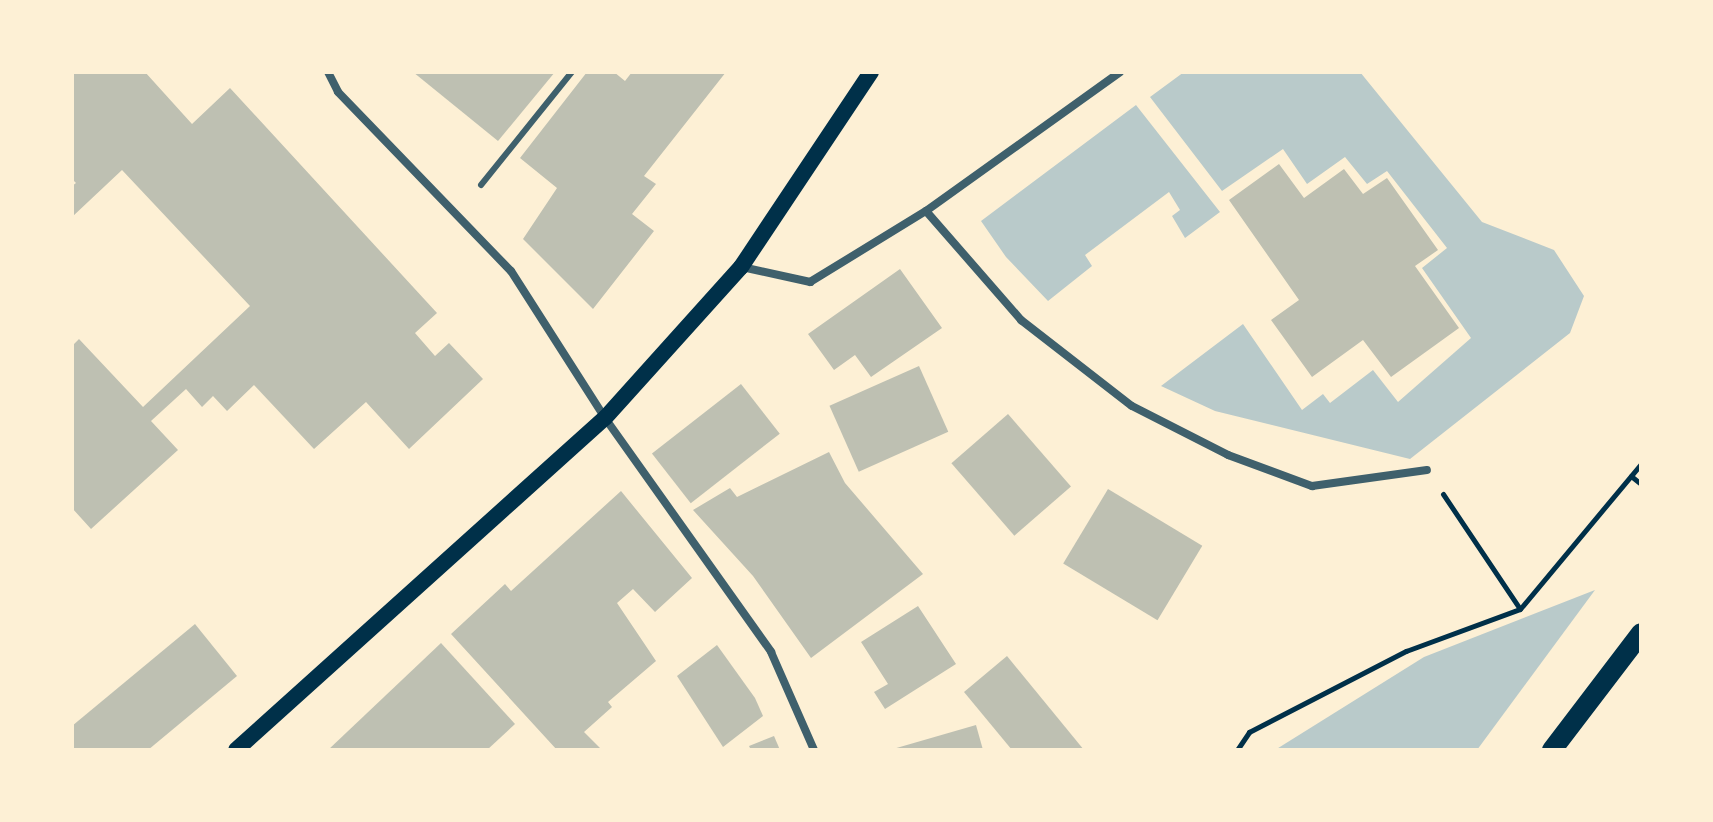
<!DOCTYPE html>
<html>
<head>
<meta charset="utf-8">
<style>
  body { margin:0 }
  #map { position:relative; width:1713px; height:822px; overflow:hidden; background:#fdf0d5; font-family:"Libre Baskerville",serif }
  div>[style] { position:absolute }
  .green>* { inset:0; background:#b9caca }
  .building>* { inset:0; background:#bec0b2; transform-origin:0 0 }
  .path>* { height:5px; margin:-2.5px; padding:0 2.5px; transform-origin:2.5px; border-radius:2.5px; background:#003049 }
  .service>* { height:6px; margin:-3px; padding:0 3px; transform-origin:3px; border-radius:3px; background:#3f606c }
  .minor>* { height:8px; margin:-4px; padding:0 4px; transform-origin:4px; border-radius:4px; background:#3f606c }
  .secondary>* { height:16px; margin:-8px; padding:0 8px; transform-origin:8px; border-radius:8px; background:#003049 }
  .primary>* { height:20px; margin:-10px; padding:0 10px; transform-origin:10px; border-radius:10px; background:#003049 }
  span { translate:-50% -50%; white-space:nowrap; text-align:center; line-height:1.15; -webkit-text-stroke:6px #fdf0d5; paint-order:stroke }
  .frame { position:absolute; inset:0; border:74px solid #fdf0d5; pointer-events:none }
</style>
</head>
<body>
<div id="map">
  <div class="green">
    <i style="clip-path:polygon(1184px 72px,1360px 72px,1482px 222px,1554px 250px,1584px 296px,1570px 333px,1410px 459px,1215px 411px,1161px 386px,1243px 324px,1302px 410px,1323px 394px,1330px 403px,1373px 370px,1398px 402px,1471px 338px,1422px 268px,1447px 248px,1387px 171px,1367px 184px,1345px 157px,1307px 184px,1283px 149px,1222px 191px,1150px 97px)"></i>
    <i style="clip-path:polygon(1136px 105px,1220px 212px,1185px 238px,1172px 216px,1180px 210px,1169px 192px,1085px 255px,1092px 266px,1048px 301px,1006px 257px,981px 221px)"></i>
    <i style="clip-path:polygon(1595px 590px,1477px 750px,1275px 750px,1424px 657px)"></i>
  </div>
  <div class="building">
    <i style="clip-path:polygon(72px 72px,145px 72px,192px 124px,230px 88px,437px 313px,415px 333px,435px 356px,449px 343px,483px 379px,409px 449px,366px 402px,314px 449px,254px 385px,227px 411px,213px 396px,202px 407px,186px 389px,151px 421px,178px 450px,91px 529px,72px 508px,72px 346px,79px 339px,143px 407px,250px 306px,122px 170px,72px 217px,72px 186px,76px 183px,72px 179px)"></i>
    <i style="clip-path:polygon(413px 72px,555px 72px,498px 141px)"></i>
    <i style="clip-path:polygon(587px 72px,614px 72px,625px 81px,632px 72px,726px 72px,644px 176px,656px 184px,632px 214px,654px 231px,593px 309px,523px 239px,557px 188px,520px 158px)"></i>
    <i style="clip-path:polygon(1279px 164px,1304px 198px,1344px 169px,1363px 194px,1387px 178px,1438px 250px,1415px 266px,1459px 328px,1391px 377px,1363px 340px,1312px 377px,1271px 320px,1299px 300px,1229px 200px)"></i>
    <i style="clip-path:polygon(900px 269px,942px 328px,871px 377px,855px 355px,834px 370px,808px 334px)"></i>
    <i style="left:919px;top:366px;width:72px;height:98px;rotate:66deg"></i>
    <i style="left:741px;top:384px;width:63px;height:113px;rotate:52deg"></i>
    <i style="left:1008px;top:414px;width:96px;height:75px;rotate:49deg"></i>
    <i style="clip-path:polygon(829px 452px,845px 483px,923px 574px,811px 658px,753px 576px,693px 510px,730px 488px,737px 497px)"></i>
    <i style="left:1108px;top:489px;width:110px;height:87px;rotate:31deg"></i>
    <i style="clip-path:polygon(621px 491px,692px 578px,655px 612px,633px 589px,617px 603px,656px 661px,608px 702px,612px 707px,584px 732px,602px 750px,557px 750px,451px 634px,505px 584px,511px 591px)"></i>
    <i style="clip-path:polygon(918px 606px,956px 664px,885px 709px,874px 692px,888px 684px,861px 642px)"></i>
    <i style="clip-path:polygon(195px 624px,237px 676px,148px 750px,72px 750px,72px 726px)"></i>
    <i style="clip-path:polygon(441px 643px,515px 724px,487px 750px,328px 750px)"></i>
    <i style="clip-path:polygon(717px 645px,755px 698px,763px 716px,723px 747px,677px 676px)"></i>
    <i style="clip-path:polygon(1007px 656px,1084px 750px,1012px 750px,964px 692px)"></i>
    <i style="clip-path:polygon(976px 725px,983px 750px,893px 750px,893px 749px)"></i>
    <i style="clip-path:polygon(774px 736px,780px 750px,751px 750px,749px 746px)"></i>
  </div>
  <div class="path">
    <i style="left:1631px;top:476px;width:13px;rotate:39deg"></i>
    <i style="left:1443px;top:494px;width:138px;rotate:56.2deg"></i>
    <i style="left:1237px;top:750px;width:22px;rotate:-56deg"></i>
    <i style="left:1249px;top:732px;width:177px;rotate:-27.3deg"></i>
    <i style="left:1406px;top:651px;width:121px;rotate:-20.2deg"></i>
    <i style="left:1520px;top:609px;width:189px;rotate:-50.2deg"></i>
  </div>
  <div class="service">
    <i style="left:481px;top:185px;width:145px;rotate:-51.2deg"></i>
  </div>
  <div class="minor">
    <i style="left:328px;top:72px;width:22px;rotate:63deg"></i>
    <i style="left:338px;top:92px;width:249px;rotate:46deg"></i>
    <i style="left:511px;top:271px;width:174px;rotate:57.4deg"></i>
    <i style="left:605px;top:418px;width:287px;rotate:54.6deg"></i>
    <i style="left:771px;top:652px;width:107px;rotate:66.3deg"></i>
    <i style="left:926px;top:211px;width:145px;rotate:48.9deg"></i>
    <i style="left:1021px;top:320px;width:140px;rotate:37.8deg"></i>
    <i style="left:1132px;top:406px;width:108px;rotate:27deg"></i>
    <i style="left:1228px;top:455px;width:90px;rotate:20.3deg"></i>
    <i style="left:1312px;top:486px;width:116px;rotate:-7.9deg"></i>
    <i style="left:742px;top:267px;width:70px;rotate:12.4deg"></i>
    <i style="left:810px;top:282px;width:136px;rotate:-31.5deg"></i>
    <i style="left:926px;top:211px;width:239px;rotate:-35.6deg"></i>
  </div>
  <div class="secondary">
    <i style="left:236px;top:750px;width:496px;rotate:-42deg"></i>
    <i style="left:605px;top:418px;width:203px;rotate:-48deg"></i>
    <i style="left:741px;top:267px;width:234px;rotate:-56.3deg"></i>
  </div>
  <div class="primary">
    <i style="left:1552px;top:750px;width:147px;rotate:-52.7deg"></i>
  </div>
  <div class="frame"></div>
</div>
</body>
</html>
